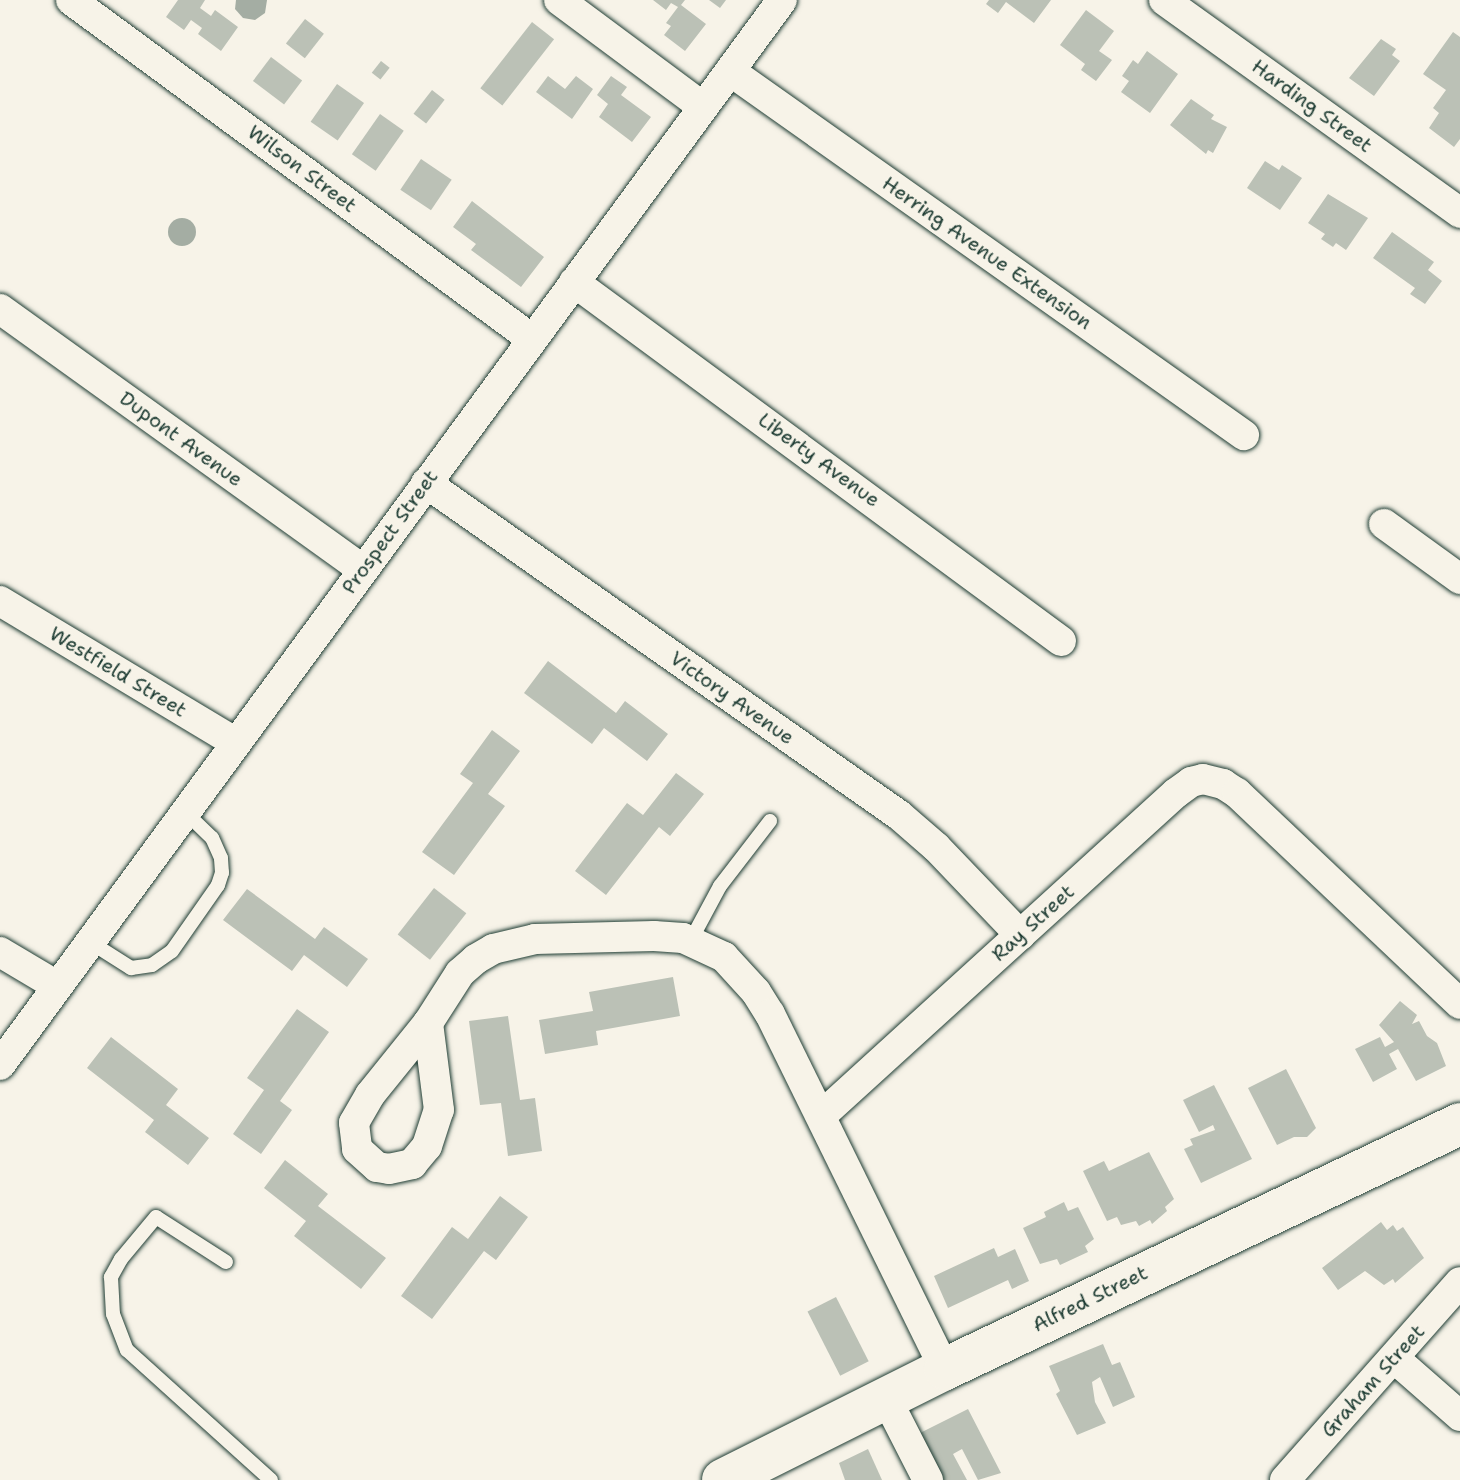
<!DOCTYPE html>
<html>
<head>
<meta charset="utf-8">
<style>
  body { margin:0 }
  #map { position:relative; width:1460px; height:1480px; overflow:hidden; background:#f7f3e8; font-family:"Shantell Sans",sans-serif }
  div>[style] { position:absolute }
  .water>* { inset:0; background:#a4ada3 }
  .round { border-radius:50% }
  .building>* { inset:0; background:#bbc1b6; transform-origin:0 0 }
  .roads { filter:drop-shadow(0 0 2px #1f3d34) drop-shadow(0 0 2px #1f3d34) }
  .lane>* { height:14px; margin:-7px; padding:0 7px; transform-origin:7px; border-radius:7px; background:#f7f3e8 }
  .street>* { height:30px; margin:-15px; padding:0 15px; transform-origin:15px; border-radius:15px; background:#f7f3e8 }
  .secondary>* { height:42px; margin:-21px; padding:0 21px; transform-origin:21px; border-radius:21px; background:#f7f3e8 }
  span { translate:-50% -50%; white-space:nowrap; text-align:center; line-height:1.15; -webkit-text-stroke:6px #f7f3e8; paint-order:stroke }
  .street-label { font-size:20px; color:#1f3d34 }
</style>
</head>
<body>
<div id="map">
  <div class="water">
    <i style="clip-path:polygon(236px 0,267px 0,265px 13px,255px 20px,243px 18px,235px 9px)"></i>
    <i class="round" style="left:168px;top:218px;width:28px;height:28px"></i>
  </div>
  <div class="building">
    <i style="clip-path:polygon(178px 0,205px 0,200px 8px,211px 16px,215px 10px,238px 27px,221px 51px,198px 34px,202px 28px,191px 20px,184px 30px,166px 17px)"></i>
    <i style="clip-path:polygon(653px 0,685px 0,681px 5px,706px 24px,685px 51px,664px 35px,671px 26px,666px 23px,678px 7px,671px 3px,666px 10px)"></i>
    <i style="clip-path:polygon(709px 0,726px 0,720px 8px)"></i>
    <i style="clip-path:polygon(989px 0,1051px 0,1034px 23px,1006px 2px,998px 13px,986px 4px)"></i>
    <i style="clip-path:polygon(1086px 10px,1114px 31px,1099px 51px,1112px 60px,1096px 81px,1081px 70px,1085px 64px,1060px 45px)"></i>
    <i style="left:305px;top:19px;width:24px;height:31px;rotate:38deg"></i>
    <i style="left:532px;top:22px;width:28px;height:84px;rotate:38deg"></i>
    <i style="clip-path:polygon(1453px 32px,1460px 37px,1460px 139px,1454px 147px,1429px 128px,1439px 113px,1433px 108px,1446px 90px,1423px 74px)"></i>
    <i style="clip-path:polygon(1381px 39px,1396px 49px,1392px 55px,1400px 61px,1374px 96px,1349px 78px)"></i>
    <i style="clip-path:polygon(1147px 51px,1178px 74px,1150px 113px,1121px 92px,1129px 81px,1122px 76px,1133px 60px,1138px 64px)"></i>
    <i style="left:271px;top:57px;width:39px;height:30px;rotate:37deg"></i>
    <i style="left:381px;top:61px;width:11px;height:15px;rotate:38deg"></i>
    <i style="clip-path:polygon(548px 76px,565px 89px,576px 76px,593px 89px,572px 119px,536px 92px)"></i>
    <i style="clip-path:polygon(611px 76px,627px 87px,621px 95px,651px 117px,632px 142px,599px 117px,608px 104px,597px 95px)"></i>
    <i style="left:337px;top:84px;width:33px;height:46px;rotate:35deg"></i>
    <i style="left:432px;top:90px;width:16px;height:30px;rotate:38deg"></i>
    <i style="clip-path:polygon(1191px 99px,1214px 115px,1211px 119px,1227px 127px,1213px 153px,1208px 150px,1206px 154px,1170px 125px)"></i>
    <i style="left:380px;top:114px;width:29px;height:49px;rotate:35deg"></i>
    <i style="left:421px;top:159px;width:37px;height:37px;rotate:34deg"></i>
    <i style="clip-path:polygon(1265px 161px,1279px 170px,1282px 165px,1302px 178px,1280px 210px,1247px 188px)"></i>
    <i style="clip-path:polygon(1328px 194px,1368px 218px,1346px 250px,1336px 243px,1333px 247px,1321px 239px,1325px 234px,1308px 223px)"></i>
    <i style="clip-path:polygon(472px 201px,544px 257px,521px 287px,471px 250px,476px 244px,453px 227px)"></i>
    <i style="clip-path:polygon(1392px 232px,1434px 262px,1428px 270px,1442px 281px,1425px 304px,1410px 294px,1415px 288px,1373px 258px)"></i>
    <i style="clip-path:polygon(548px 661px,616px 713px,625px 701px,668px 734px,647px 761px,604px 728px,592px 744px,524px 693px)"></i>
    <i style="clip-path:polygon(492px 730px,520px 751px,488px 794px,505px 806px,454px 875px,422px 852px,473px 783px,460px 774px)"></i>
    <i style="clip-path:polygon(676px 773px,704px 794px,670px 836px,659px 827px,606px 895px,575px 871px,627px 803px,643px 815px)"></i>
    <i style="left:434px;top:888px;width:41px;height:59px;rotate:38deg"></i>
    <i style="clip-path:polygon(247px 889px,315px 939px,324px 927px,368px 959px,347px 987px,304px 955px,292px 971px,223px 920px)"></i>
    <i style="clip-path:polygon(673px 977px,680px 1016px,596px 1031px,598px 1045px,545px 1054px,539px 1020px,593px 1011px,589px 992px)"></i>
    <i style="clip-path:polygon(1400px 1001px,1417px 1015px,1412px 1024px,1419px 1021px,1427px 1036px,1437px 1043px,1446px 1066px,1416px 1081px,1398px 1049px,1389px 1054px,1397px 1069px,1373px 1082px,1355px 1049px,1380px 1037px,1385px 1047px,1394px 1042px,1379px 1025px)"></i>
    <i style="clip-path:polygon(297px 1009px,329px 1032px,280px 1101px,292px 1110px,261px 1154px,233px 1134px,264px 1090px,247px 1078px)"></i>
    <i style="clip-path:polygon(508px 1016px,520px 1100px,535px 1098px,542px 1151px,508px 1156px,501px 1103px,480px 1105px,469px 1021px)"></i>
    <i style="clip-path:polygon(111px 1037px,178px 1089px,166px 1105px,209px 1138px,188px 1165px,145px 1132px,154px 1120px,87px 1068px)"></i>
    <i style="clip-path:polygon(1286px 1069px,1316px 1128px,1307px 1137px,1294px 1137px,1277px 1145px,1248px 1088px)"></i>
    <i style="clip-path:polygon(1214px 1085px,1252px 1159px,1201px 1183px,1184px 1149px,1193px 1145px,1190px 1139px,1215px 1130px,1213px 1125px,1199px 1132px,1183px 1100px)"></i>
    <i style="clip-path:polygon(1149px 1152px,1174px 1199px,1165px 1207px,1167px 1211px,1152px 1224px,1150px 1220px,1139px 1226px,1136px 1221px,1121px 1225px,1117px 1217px,1107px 1221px,1083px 1171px,1104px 1161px,1109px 1171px)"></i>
    <i style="clip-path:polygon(285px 1160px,328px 1194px,318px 1206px,386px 1258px,361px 1289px,294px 1236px,306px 1221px,264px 1188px)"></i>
    <i style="clip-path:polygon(500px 1196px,528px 1217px,496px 1260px,484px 1251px,432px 1319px,401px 1296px,452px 1227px,468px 1239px)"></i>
    <i style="clip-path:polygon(1064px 1202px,1068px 1211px,1078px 1207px,1094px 1239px,1085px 1246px,1088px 1252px,1060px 1265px,1057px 1259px,1040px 1264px,1023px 1228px,1046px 1217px,1044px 1212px)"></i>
    <i style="clip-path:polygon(1381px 1222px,1387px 1230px,1393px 1225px,1397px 1231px,1403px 1227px,1424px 1258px,1395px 1283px,1393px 1279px,1384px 1285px,1365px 1271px,1338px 1290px,1322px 1268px)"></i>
    <i style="clip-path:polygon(994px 1248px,998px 1257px,1015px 1249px,1029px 1281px,1012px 1289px,1008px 1280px,948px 1308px,934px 1276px)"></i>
    <i style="left:836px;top:1297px;width:72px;height:32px;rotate:63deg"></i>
    <i style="clip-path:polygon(1103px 1344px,1112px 1365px,1120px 1362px,1135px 1397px,1113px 1407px,1100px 1377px,1092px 1382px,1095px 1402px,1106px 1423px,1077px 1435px,1056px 1394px,1060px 1391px,1049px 1366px)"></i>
    <i style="clip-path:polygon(968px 1409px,1001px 1473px,978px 1480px,962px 1449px,953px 1454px,967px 1480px,944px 1480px,920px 1433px)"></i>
    <i style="clip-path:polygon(868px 1449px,882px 1480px,845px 1480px,839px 1463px)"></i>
  </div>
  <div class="roads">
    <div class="lane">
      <i style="left:691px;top:940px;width:61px;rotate:-61.8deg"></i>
      <i style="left:720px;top:886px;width:82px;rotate:-52.4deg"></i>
      <i style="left:90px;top:942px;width:49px;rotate:32.4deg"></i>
      <i style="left:131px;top:968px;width:21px;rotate:-8deg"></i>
      <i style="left:152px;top:965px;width:24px;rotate:-35deg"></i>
      <i style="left:172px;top:951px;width:80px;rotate:-55.1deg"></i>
      <i style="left:218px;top:885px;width:13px;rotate:-72deg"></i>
      <i style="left:222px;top:873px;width:15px;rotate:-94deg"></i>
      <i style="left:221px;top:858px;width:22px;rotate:-114deg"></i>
      <i style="left:212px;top:838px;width:37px;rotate:-136deg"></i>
      <i style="left:226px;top:1262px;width:83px;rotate:-147.3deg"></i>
      <i style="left:156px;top:1217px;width:55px;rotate:129.8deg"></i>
      <i style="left:121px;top:1259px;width:21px;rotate:119deg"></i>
      <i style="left:111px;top:1277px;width:37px;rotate:87deg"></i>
      <i style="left:113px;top:1314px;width:39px;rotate:69deg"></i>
      <i style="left:127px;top:1350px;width:194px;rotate:42.1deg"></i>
    </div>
    <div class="street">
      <i style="left:71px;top:0;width:572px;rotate:36.33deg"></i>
      <i style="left:559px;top:0;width:179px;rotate:36.6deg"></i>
      <i style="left:1164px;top:0;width:365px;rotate:35.7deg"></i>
      <i style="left:730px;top:71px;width:630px;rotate:35.31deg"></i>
      <i style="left:574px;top:282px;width:605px;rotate:36.4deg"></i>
      <i style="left:0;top:309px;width:446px;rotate:35.7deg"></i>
      <i style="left:426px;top:483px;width:578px;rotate:35.07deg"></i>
      <i style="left:899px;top:815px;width:49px;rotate:40.9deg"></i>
      <i style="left:936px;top:847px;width:122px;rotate:46.3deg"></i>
      <i style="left:1384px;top:524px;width:94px;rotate:35.9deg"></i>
      <i style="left:0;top:601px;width:275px;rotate:31deg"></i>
      <i style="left:0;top:952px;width:66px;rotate:30.8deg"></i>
      <i style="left:428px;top:1023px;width:92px;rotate:128.9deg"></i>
      <i style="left:370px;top:1095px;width:32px;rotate:120deg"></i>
      <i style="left:354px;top:1123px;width:26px;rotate:83deg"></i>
      <i style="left:357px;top:1149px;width:27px;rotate:42deg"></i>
      <i style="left:377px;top:1167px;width:12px;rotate:9deg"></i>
      <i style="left:389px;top:1169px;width:24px;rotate:-12deg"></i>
      <i style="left:412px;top:1164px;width:23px;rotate:-50deg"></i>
      <i style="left:427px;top:1146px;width:38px;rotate:-72deg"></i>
      <i style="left:439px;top:1110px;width:88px;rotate:-97.2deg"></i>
      <i style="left:428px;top:1023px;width:59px;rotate:-57.4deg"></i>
      <i style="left:460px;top:973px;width:21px;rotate:-41deg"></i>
      <i style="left:476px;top:959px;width:20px;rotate:-30deg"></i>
      <i style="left:493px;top:949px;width:43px;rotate:-13.4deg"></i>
      <i style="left:535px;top:939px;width:119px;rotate:-1.4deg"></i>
      <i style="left:654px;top:936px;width:29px;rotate:4deg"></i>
      <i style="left:683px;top:938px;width:45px;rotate:24.9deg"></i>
      <i style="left:724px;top:957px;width:47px;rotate:47.6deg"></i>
      <i style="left:756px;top:992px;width:26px;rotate:58deg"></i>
      <i style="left:770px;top:1014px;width:396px;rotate:63.8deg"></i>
      <i style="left:0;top:1065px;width:1321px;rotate:-53.71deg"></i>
      <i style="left:821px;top:1116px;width:480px;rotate:-42.3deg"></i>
      <i style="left:1176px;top:793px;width:19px;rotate:-36deg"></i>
      <i style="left:1191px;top:782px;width:12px;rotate:-14deg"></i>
      <i style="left:1203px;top:779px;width:21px;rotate:14deg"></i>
      <i style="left:1223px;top:784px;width:17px;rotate:33deg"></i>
      <i style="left:1237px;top:793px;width:307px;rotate:43.4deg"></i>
      <i style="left:1394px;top:1358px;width:88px;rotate:41.3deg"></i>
      <i style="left:886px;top:1398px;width:92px;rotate:62.9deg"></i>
      <i style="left:1285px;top:1480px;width:264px;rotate:-48.5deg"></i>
    </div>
    <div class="secondary">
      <i style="left:723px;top:1480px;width:248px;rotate:-26.6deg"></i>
      <i style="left:945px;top:1369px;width:570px;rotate:-25.44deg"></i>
    </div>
  </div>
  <div class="street-label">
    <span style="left:1312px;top:106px;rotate:36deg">Harding Street</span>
    <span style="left:302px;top:169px;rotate:37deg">Wilson Street</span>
    <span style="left:987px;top:253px;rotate:35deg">Herring Avenue Extension</span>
    <span style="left:181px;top:439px;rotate:36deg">Dupont Avenue</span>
    <span style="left:819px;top:460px;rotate:36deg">Liberty Avenue</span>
    <span style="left:390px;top:532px;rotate:-54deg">Prospect Street</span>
    <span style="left:118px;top:672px;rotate:31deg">Westfield Street</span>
    <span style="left:732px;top:698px;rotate:35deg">Victory Avenue</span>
    <span style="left:1033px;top:923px;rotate:-42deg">Ray Street</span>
    <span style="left:1090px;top:1299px;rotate:-26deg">Alfred Street</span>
    <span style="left:1373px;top:1381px;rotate:-48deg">Graham Street</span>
  </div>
</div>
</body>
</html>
